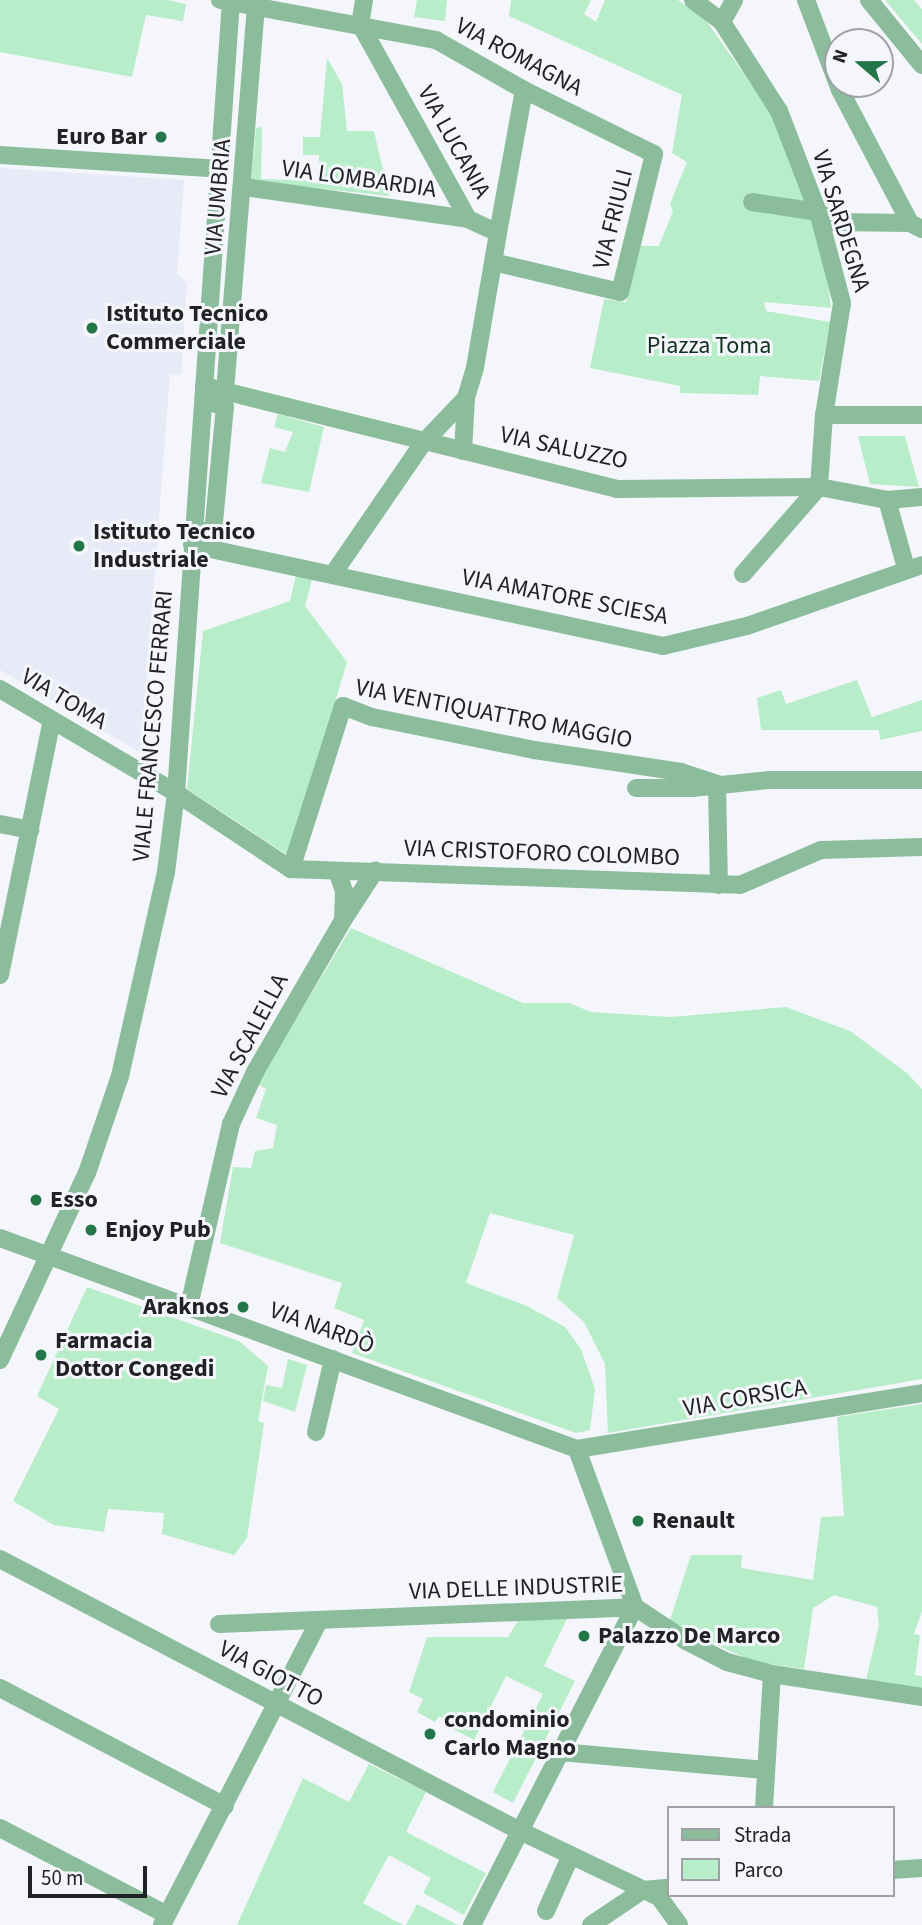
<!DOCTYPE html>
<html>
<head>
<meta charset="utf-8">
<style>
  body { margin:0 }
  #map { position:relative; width:922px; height:1925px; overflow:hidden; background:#f5f6fb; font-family:"Source Sans 3",sans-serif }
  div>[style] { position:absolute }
  .built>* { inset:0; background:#e8eaf7 }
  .green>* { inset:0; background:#b8edc9 }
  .minor>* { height:18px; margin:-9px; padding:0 9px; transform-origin:9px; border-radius:9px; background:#8bbd9c }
  .dots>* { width:19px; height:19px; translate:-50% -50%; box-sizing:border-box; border:4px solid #f5f6fb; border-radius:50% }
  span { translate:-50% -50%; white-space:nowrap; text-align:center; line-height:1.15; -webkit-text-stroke:6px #f5f6fb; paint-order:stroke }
  .street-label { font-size:24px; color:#212223 }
  .poi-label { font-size:24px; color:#212223; font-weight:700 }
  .right { translate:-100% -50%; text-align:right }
  .left { translate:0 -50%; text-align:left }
  .park-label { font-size:24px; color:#11301e }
  .legend { position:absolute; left:667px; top:1806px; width:228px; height:91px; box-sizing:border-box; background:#f5f6fb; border:2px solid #a0a1a5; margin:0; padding:9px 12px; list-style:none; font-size:21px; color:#212223 }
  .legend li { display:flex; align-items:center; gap:14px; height:35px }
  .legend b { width:35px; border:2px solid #a0a1a5 }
  .north { position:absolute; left:824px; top:28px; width:70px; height:70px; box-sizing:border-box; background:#f5f6fb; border:2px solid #a0a1a5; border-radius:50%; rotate:290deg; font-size:19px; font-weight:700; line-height:28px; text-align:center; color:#212223 }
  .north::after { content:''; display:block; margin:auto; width:24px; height:32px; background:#227648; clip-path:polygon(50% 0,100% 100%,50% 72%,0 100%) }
  .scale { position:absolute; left:28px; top:1866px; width:119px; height:32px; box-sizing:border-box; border:4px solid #212223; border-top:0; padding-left:9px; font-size:21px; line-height:24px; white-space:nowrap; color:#212223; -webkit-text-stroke:5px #f5f6fb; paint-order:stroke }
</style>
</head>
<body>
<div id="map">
  <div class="built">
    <i style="clip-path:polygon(0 168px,184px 180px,177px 274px,187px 283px,181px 375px,170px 374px,141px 753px,0 670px)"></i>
  </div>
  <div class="green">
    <i style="clip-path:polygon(0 0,168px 0,186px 4px,183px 21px,146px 15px,132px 77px,0 52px)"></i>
    <i style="clip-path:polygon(417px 0,447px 0,445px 21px,414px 17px)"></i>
    <i style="clip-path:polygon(511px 0,591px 0,584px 14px,596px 22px,605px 0,678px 0,705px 19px,774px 117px,807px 204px,749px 193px,742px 205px,811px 219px,826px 268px,831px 308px,764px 302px,766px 311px,830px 322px,819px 381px,760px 376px,758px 395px,680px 393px,680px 386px,590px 368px,604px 299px,626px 302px,640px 246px,659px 246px,673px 211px,670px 204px,687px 162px,672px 153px,682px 95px,509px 16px)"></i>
    <i style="clip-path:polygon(885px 0,914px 0,922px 9px,922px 44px)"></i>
    <i style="clip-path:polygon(327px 58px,342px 84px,347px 131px,374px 131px,389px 196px,251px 181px,256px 128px,262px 127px,261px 179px,317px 181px,319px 155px,303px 155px,303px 137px,320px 137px)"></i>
    <i style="clip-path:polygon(278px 414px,324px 427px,309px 492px,261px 483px,270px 448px,285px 452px,293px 432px,274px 427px)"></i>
    <i style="clip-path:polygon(858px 436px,905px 436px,919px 487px,870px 484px)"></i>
    <i style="clip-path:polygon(296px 575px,312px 579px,305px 606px,347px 662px,289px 856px,187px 789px,203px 631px,290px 601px)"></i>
    <i style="clip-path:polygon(857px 680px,872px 717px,922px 700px,922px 731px,880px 740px,879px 730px,761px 730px,757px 698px,781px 690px,786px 704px)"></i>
    <i style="clip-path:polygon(351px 928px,523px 1003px,569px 1003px,591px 1012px,671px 1017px,786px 1007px,850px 1031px,907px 1073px,922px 1089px,922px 1379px,608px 1433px,605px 1364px,584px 1322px,557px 1298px,574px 1235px,490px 1213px,466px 1283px,527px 1306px,565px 1327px,581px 1349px,595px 1389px,590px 1430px,576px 1433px,352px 1353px,364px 1320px,334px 1308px,342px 1283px,220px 1243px,233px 1167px,251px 1168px,255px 1151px,273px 1148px,277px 1125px,256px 1118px,266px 1089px,257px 1084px)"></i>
    <i style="clip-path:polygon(87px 1287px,239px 1341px,268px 1366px,258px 1421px,264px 1423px,247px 1538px,234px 1555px,162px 1534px,164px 1513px,108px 1509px,104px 1532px,54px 1525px,13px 1501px,59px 1409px,37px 1396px)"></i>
    <i style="clip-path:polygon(288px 1359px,307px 1365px,295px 1412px,263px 1401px,266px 1385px,282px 1388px)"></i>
    <i style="clip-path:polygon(922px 1404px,922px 1611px,914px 1634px,920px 1635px,915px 1675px,922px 1676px,922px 1690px,866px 1680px,879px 1625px,877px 1607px,834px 1595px,813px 1608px,804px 1669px,754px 1662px,669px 1623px,691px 1555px,742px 1555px,741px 1568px,813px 1580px,821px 1517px,844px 1516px,837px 1417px)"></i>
    <i style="clip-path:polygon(568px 1617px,544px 1666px,575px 1681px,513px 1803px,493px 1792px,543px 1694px,506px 1676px,474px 1740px,442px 1723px,444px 1719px,439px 1716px,435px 1722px,417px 1712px,423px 1699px,409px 1692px,427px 1637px,508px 1637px,519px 1619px)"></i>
    <i style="clip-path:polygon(369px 1764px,426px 1792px,406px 1832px,486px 1873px,464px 1915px,423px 1893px,431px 1878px,389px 1855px,363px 1903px,403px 1925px,237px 1925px,303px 1778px,349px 1802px)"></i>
    <i style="clip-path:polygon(417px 1904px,458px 1925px,406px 1925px)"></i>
  </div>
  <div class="minor">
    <i style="left:220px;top:0;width:220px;rotate:10.5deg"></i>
    <i style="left:436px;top:40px;width:101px;rotate:29.6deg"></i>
    <i style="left:524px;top:90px;width:145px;rotate:26.2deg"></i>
    <i style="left:654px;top:154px;width:142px;rotate:103.8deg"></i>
    <i style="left:620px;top:292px;width:130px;rotate:-166.7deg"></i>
    <i style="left:364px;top:0;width:24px;rotate:99deg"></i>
    <i style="left:360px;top:24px;width:223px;rotate:61deg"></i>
    <i style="left:468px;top:219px;width:33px;rotate:25deg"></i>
    <i style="left:498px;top:233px;width:137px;rotate:99.7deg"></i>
    <i style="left:475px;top:368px;width:31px;rotate:107deg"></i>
    <i style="left:466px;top:398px;width:53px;rotate:93.2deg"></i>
    <i style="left:693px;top:0;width:36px;rotate:37deg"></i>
    <i style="left:722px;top:22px;width:106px;rotate:57.4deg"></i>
    <i style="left:779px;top:111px;width:108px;rotate:68.9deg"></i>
    <i style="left:818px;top:212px;width:94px;rotate:75.2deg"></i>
    <i style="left:842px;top:303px;width:113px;rotate:99.1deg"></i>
    <i style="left:824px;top:415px;width:72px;rotate:94deg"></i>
    <i style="left:806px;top:0;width:96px;rotate:69.3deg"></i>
    <i style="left:840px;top:90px;width:150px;rotate:62.2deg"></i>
    <i style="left:869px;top:0;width:84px;rotate:50.8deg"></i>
    <i style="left:722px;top:22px;width:25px;rotate:-61deg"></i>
    <i style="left:0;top:155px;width:221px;rotate:3.6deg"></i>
    <i style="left:244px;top:187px;width:226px;rotate:8.1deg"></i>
    <i style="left:752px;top:202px;width:67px;rotate:8.6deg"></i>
    <i style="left:818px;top:212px;width:19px;rotate:32deg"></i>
    <i style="left:834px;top:222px;width:76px;rotate:0.8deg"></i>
    <i style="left:910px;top:223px;width:13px;rotate:27deg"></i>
    <i style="left:498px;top:233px;width:145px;rotate:-79.7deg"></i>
    <i style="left:204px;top:386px;width:426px;rotate:14deg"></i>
    <i style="left:617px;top:489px;width:202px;rotate:-0.6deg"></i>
    <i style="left:819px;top:487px;width:69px;rotate:10.8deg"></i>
    <i style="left:887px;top:500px;width:35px;rotate:-5deg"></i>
    <i style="left:225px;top:391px;width:386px;rotate:-85.4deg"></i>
    <i style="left:824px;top:415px;width:98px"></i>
    <i style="left:887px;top:500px;width:71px;rotate:74.4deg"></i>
    <i style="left:193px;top:529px;width:20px;rotate:11deg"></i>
    <i style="left:213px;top:533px;width:127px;rotate:-84.6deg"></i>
    <i style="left:225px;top:407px;width:22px;rotate:-162deg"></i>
    <i style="left:192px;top:545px;width:482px;rotate:12.1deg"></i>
    <i style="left:663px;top:646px;width:86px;rotate:-13.4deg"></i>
    <i style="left:747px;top:626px;width:185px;rotate:-19.2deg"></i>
    <i style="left:333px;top:574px;width:159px;rotate:-55.5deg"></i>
    <i style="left:423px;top:443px;width:62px;rotate:-46.3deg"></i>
    <i style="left:743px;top:574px;width:116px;rotate:-48.9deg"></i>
    <i style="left:0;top:689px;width:204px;rotate:30.6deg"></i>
    <i style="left:176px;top:793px;width:138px;rotate:33.5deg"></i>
    <i style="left:291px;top:869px;width:449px;rotate:2deg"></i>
    <i style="left:740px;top:885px;width:88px;rotate:-23.4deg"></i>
    <i style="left:821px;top:850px;width:101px;rotate:-1.7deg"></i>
    <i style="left:717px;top:784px;width:101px;rotate:88.9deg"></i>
    <i style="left:636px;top:788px;width:56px"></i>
    <i style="left:692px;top:788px;width:77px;rotate:-5.9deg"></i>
    <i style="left:769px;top:780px;width:153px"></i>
    <i style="left:0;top:824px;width:31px;rotate:11deg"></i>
    <i style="left:291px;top:869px;width:171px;rotate:-72.3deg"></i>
    <i style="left:343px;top:706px;width:31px;rotate:21deg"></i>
    <i style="left:372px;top:717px;width:165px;rotate:11.5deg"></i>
    <i style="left:534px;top:750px;width:149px;rotate:8.5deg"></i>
    <i style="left:681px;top:772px;width:38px;rotate:18deg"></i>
    <i style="left:343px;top:920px;width:59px;rotate:-56.9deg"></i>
    <i style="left:0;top:975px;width:260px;rotate:-78.5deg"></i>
    <i style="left:0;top:1238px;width:614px;rotate:20.09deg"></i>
    <i style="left:577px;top:1449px;width:350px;rotate:-9.2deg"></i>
    <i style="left:189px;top:1306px;width:187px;rotate:-77deg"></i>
    <i style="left:231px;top:1124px;width:57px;rotate:-65.2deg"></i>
    <i style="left:255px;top:1072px;width:176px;rotate:-59.9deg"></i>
    <i style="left:343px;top:920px;width:29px;rotate:-88deg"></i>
    <i style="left:344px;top:891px;width:21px;rotate:-109deg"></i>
    <i style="left:0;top:1360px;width:206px;rotate:-65.1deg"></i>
    <i style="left:87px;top:1173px;width:102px;rotate:-71.2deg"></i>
    <i style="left:120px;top:1076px;width:209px;rotate:-77.3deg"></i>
    <i style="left:166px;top:872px;width:80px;rotate:-82.8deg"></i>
    <i style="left:176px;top:793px;width:795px;rotate:-86.03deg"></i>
    <i style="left:316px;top:1432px;width:75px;rotate:-76.9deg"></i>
    <i style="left:0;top:1559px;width:587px;rotate:27.61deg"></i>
    <i style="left:520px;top:1831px;width:154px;rotate:25.4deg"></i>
    <i style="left:659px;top:1897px;width:34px;rotate:54deg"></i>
    <i style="left:219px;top:1624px;width:416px;rotate:-2.3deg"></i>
    <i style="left:635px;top:1607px;width:61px;rotate:33.7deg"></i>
    <i style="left:686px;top:1641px;width:46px;rotate:27.1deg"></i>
    <i style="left:727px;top:1662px;width:47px;rotate:14.9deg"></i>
    <i style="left:772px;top:1674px;width:152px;rotate:8.7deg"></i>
    <i style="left:0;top:1688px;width:254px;rotate:27.7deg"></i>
    <i style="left:560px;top:1752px;width:206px;rotate:5deg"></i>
    <i style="left:764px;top:1808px;width:134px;rotate:-86.6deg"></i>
    <i style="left:0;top:1828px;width:188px;rotate:27.5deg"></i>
    <i style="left:892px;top:1870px;width:30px;rotate:-4deg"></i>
    <i style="left:546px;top:1911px;width:61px;rotate:-65.9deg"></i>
    <i style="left:162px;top:1925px;width:342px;rotate:-62.7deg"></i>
    <i style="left:472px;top:1925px;width:357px;rotate:-62.9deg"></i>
    <i style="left:635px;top:1607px;width:168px;rotate:-110.2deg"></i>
    <i style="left:591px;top:1925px;width:63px;rotate:-33.9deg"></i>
    <i style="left:643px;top:1890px;width:25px;rotate:-5deg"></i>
  </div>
  <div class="dots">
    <i style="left:161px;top:137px;background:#227648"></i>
    <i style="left:92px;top:328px;background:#227648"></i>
    <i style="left:79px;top:546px;background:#227648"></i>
    <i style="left:36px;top:1200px;background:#227648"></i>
    <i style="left:91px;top:1230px;background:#227648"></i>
    <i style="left:243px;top:1307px;background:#227648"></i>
    <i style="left:41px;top:1355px;background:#227648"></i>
    <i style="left:638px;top:1521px;background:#227648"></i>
    <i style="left:584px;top:1636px;background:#227648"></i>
    <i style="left:430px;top:1734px;background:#227648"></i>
  </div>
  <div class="street-label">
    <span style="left:519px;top:57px;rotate:28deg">VIA ROMAGNA</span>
    <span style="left:454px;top:142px;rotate:61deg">VIA LUCANIA</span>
    <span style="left:359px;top:179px;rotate:8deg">VIA LOMBARDIA</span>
    <span style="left:218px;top:197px;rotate:-85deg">VIA UMBRIA</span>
    <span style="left:613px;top:219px;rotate:-76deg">VIA FRIULI</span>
    <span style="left:841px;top:221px;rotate:73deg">VIA SARDEGNA</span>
    <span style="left:564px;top:448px;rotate:12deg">VIA SALUZZO</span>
    <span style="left:565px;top:597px;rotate:11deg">VIA AMATORE SCIESA</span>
    <span style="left:64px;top:699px;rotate:31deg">VIA TOMA</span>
    <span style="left:494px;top:714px;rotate:11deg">VIA VENTIQUATTRO MAGGIO</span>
    <span style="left:153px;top:726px;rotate:-85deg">VIALE FRANCESCO FERRARI</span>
    <span style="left:542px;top:853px;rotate:2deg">VIA CRISTOFORO COLOMBO</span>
    <span style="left:250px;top:1036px;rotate:-62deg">VIA SCALELLA</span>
    <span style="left:322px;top:1328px;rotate:20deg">VIA NARDÒ</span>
    <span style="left:745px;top:1398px;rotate:-10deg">VIA CORSICA</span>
    <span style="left:516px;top:1588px;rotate:-2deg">VIA DELLE INDUSTRIE</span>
    <span style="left:271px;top:1674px;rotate:28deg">VIA GIOTTO</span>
  </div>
  <div class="poi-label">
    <span class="right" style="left:147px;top:137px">Euro Bar</span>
    <span class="left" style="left:106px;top:328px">Istituto Tecnico<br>Commerciale</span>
    <span class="left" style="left:93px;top:546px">Istituto Tecnico<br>Industriale</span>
    <span class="left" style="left:50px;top:1200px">Esso</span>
    <span class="left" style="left:105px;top:1230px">Enjoy Pub</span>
    <span class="right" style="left:229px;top:1307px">Araknos</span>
    <span class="left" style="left:55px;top:1355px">Farmacia<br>Dottor Congedi</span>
    <span class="left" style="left:652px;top:1521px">Renault</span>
    <span class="left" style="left:598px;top:1636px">Palazzo De Marco</span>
    <span class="left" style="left:444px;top:1734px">condominio<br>Carlo Magno</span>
  </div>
  <div class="park-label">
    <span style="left:709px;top:346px">Piazza Toma</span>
  </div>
  <ul class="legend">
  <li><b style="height:9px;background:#8bbd9c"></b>Strada</li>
  <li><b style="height:19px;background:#b8edc9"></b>Parco</li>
  </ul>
  <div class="north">N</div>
  <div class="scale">50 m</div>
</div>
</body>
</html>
